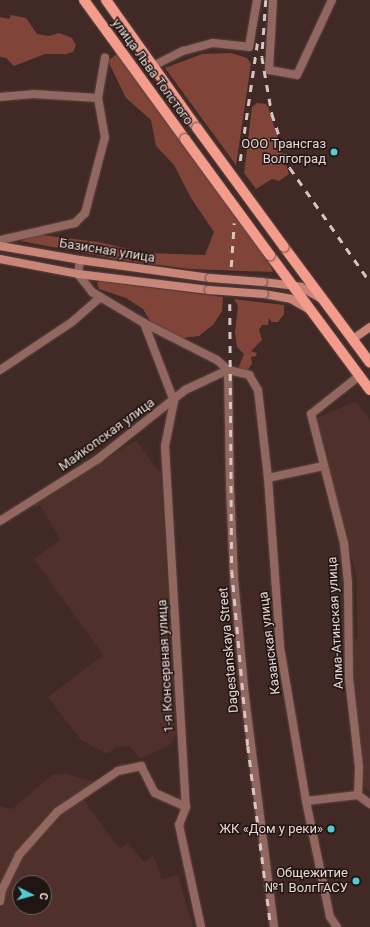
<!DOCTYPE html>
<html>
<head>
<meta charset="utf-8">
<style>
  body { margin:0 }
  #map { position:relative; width:370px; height:927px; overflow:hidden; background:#412925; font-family:Roboto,sans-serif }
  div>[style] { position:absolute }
  .built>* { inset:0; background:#4f302a }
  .green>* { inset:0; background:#814439 }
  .roads { filter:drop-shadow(0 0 1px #5c4541) drop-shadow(0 0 1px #5c4541) }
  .street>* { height:8px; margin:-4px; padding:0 4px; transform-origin:4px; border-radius:4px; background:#92675f }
  .secondary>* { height:8px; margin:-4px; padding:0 4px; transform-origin:4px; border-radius:4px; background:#c98578 }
  .primary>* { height:10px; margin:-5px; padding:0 5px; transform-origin:5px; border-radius:5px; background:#f39c8b }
  .rail>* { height:2.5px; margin-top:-1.25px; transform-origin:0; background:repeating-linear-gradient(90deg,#d6c5c2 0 7px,transparent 0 14px) }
  .bridges { filter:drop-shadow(0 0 1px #5c4541) drop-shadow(0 0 1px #5c4541) }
  .secondary-bridge>* { height:8px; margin:-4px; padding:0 4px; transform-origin:4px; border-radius:4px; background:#c98578 }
  .primary-bridge>* { height:10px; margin:-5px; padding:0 5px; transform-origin:5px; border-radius:5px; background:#f39c8b }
  .dots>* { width:11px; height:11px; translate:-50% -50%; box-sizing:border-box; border:2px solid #201513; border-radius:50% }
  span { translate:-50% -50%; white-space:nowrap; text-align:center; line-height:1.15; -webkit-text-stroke:3px #201513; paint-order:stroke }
  .street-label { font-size:13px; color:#e9d9d6 }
  .poi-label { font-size:13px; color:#e9d9d6 }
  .right { translate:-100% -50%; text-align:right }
  .north { position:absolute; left:12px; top:875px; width:40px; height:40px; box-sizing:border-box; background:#201513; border:1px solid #706361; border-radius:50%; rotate:96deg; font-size:11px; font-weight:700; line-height:16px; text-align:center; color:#e9d9d6 }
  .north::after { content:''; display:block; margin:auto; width:14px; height:18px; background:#51ccd3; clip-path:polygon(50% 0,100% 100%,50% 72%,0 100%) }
</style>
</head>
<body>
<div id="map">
  <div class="built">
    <i style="clip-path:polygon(356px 401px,370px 420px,370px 793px,364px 785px,350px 655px,350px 643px,358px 637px,356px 573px,314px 419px)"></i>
    <i style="clip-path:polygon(136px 440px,161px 474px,176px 735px,170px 745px,140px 759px,130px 746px,116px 747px,107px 754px,81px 740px,48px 697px,103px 655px,34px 559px,60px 539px,40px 505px,35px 508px,33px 504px)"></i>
    <i style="clip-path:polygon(evenodd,121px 763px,129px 764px,82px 798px,120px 849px,128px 843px,144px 862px,153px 855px,162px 879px,178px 875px,193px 927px,0 927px,0 806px,12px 809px,52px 775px,66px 774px,95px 782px,121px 763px,20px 883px,44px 883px,44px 907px,20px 907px,20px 883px)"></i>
  </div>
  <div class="green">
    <i style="clip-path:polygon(11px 15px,26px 18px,37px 34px,49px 36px,59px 33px,72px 38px,76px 45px,73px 52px,66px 54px,45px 54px,14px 66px,6px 58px,0 57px,0 17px,9px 19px)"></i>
    <i style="clip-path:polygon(118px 53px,271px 266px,273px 272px,191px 269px,121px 260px,21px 241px,34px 234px,98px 242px,147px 253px,205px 255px,214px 232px,191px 198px,174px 165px,156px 146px,151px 120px,126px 98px,108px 61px)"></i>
    <i style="clip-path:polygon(231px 53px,247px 58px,251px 64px,236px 165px,165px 68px,202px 54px)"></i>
    <i style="clip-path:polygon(257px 103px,266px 104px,268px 107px,289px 174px,279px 181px,272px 179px,256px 189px,244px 173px,252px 107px)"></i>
    <i style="clip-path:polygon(99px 281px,223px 297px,222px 311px,213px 325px,205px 331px,199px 336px,183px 338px,152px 324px,143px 309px,126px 298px,99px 289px,97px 283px)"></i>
    <i style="clip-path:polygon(234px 299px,284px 305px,284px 314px,278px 322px,272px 322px,269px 318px,268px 325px,262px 325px,259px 330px,262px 340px,251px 351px,257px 353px,256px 356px,251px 357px,252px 364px,247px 371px,238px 369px,244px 354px,237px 347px,235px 332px,238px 306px)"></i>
  </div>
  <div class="roads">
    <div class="street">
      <i style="left:273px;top:0;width:70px;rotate:93.3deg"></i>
      <i style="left:269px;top:70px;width:28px;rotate:10deg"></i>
      <i style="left:297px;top:75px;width:83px;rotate:-65deg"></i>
      <i style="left:153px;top:66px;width:34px;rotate:-27deg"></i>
      <i style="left:183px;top:51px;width:31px;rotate:-15deg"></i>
      <i style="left:213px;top:43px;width:36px;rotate:6deg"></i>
      <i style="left:249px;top:47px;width:48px;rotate:-80.3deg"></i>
      <i style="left:0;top:97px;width:33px;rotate:-5deg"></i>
      <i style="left:33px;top:94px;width:65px;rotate:3.5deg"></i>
      <i style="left:98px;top:98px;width:40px;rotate:80deg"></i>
      <i style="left:105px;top:137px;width:79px;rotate:104.7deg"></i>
      <i style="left:85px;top:213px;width:14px;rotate:135deg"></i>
      <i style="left:75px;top:223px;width:77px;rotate:167.2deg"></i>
      <i style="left:98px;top:98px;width:41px;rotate:-80.1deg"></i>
      <i style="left:80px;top:260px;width:14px;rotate:98deg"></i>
      <i style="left:78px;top:274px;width:23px;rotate:52deg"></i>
      <i style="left:92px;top:292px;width:61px;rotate:30.8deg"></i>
      <i style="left:144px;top:323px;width:82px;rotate:26.9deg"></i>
      <i style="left:217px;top:360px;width:15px;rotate:42deg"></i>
      <i style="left:144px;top:323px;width:84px;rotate:69deg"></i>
      <i style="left:174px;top:401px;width:46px;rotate:101.3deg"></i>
      <i style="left:165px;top:446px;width:362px;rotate:86.7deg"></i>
      <i style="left:186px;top:807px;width:19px;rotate:111deg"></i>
      <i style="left:179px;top:825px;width:104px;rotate:77.8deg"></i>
      <i style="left:0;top:370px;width:87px;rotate:-33.7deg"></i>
      <i style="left:72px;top:322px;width:38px;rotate:-41deg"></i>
      <i style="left:228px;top:370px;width:117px;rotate:89deg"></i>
      <i style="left:230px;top:487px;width:92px;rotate:87.5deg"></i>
      <i style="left:234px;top:579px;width:119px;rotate:84.7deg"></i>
      <i style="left:245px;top:697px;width:232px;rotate:82.8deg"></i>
      <i style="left:359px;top:376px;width:61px;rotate:141.6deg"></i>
      <i style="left:311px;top:414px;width:133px;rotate:75.7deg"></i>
      <i style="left:344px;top:543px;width:40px;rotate:84.3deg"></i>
      <i style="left:348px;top:583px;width:95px;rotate:89.4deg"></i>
      <i style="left:349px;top:678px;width:90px;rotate:83.6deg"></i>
      <i style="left:359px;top:767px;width:28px;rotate:92deg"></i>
      <i style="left:358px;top:795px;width:15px;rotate:37deg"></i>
      <i style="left:268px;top:478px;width:56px;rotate:-12.3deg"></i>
      <i style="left:0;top:521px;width:116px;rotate:-32.3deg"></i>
      <i style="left:98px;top:459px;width:111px;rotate:-38.4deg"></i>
      <i style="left:185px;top:390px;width:47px;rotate:-24.9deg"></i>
      <i style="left:228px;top:370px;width:22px;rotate:13deg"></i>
      <i style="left:249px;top:375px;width:17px;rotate:59deg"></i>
      <i style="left:258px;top:390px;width:89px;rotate:83.5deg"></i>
      <i style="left:268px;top:478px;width:169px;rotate:85.9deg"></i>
      <i style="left:280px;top:647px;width:156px;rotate:80.4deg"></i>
      <i style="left:306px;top:801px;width:118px;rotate:78.3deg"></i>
      <i style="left:330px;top:917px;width:12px;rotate:55deg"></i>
      <i style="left:306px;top:801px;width:52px;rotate:-6.6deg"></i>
      <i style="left:0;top:901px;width:11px;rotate:-80deg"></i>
      <i style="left:2px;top:890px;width:39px;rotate:-64deg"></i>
      <i style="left:19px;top:855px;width:57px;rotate:-48.5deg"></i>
      <i style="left:57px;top:812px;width:73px;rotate:-33.9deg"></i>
      <i style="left:118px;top:771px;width:24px;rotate:-12deg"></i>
      <i style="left:141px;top:766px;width:30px;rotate:63deg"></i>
      <i style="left:155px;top:793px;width:34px;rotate:24deg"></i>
    </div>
    <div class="secondary">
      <i style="left:0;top:246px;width:81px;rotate:9.9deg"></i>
      <i style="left:80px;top:260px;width:131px;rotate:7.9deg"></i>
      <i style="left:0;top:259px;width:79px;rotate:10.9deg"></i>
      <i style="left:78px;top:274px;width:132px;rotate:7deg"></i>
      <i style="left:263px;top:282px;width:38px;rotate:7deg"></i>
      <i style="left:301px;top:287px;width:22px;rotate:30deg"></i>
      <i style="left:264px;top:294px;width:27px;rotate:10deg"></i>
      <i style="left:291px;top:299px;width:20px;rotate:30deg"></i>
      <i style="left:353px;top:339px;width:21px;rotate:-35deg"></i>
    </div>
    <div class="primary">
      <i style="left:84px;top:0;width:172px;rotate:54deg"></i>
      <i style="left:106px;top:0;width:157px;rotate:54.6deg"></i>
      <i style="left:284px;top:247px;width:144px;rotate:53.4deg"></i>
      <i style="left:270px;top:255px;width:168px;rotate:53.5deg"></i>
    </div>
  </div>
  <div class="rail">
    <i style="left:266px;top:0;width:57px;rotate:94deg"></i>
    <i style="left:262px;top:57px;width:58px;rotate:80deg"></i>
    <i style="left:272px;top:114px;width:57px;rotate:71.6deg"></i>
    <i style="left:290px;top:168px;width:139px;rotate:54.9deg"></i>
    <i style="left:240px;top:161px;width:124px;rotate:-81.7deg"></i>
    <i style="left:231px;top:267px;width:44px;rotate:-86.1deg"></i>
    <i style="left:230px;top:304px;width:267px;rotate:89.6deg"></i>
    <i style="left:232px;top:571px;width:176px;rotate:84.8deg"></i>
    <i style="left:248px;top:746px;width:182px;rotate:82.8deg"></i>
  </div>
  <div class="bridges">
    <div class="secondary-bridge">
      <i style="left:210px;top:278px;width:53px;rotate:4.3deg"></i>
      <i style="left:209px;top:290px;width:55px;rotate:4.2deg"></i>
    </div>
    <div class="primary-bridge">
      <i style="left:197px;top:128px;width:147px;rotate:53.8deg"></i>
      <i style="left:185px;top:139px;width:144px;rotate:53.8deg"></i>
    </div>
  </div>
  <div class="dots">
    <i style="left:334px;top:152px;background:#51ccd3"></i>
    <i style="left:331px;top:829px;background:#51ccd3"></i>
    <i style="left:356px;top:881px;background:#51ccd3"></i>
  </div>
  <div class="street-label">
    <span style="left:152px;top:72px;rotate:54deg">улица Льва Толстого</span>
    <span style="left:107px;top:251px;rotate:9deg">Базисная улица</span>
    <span style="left:107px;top:435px;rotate:-36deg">Майкопская улица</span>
    <span style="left:336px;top:623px;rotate:-93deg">Алма-Атинская улица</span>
    <span style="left:270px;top:643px;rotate:-97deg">Казанская улица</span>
    <span style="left:229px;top:650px;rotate:-95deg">Dagestanskaya Street</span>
    <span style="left:166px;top:666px;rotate:-93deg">1-я Консервная улица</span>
  </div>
  <div class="poi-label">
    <span class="right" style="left:326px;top:152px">ООО Трансгаз<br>Волгоград</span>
    <span class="right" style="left:323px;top:829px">ЖК «Дом у реки»</span>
    <span class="right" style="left:348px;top:881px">Общежитие<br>№1 ВолгГАСУ</span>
  </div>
  <div class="north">С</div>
</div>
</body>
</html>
